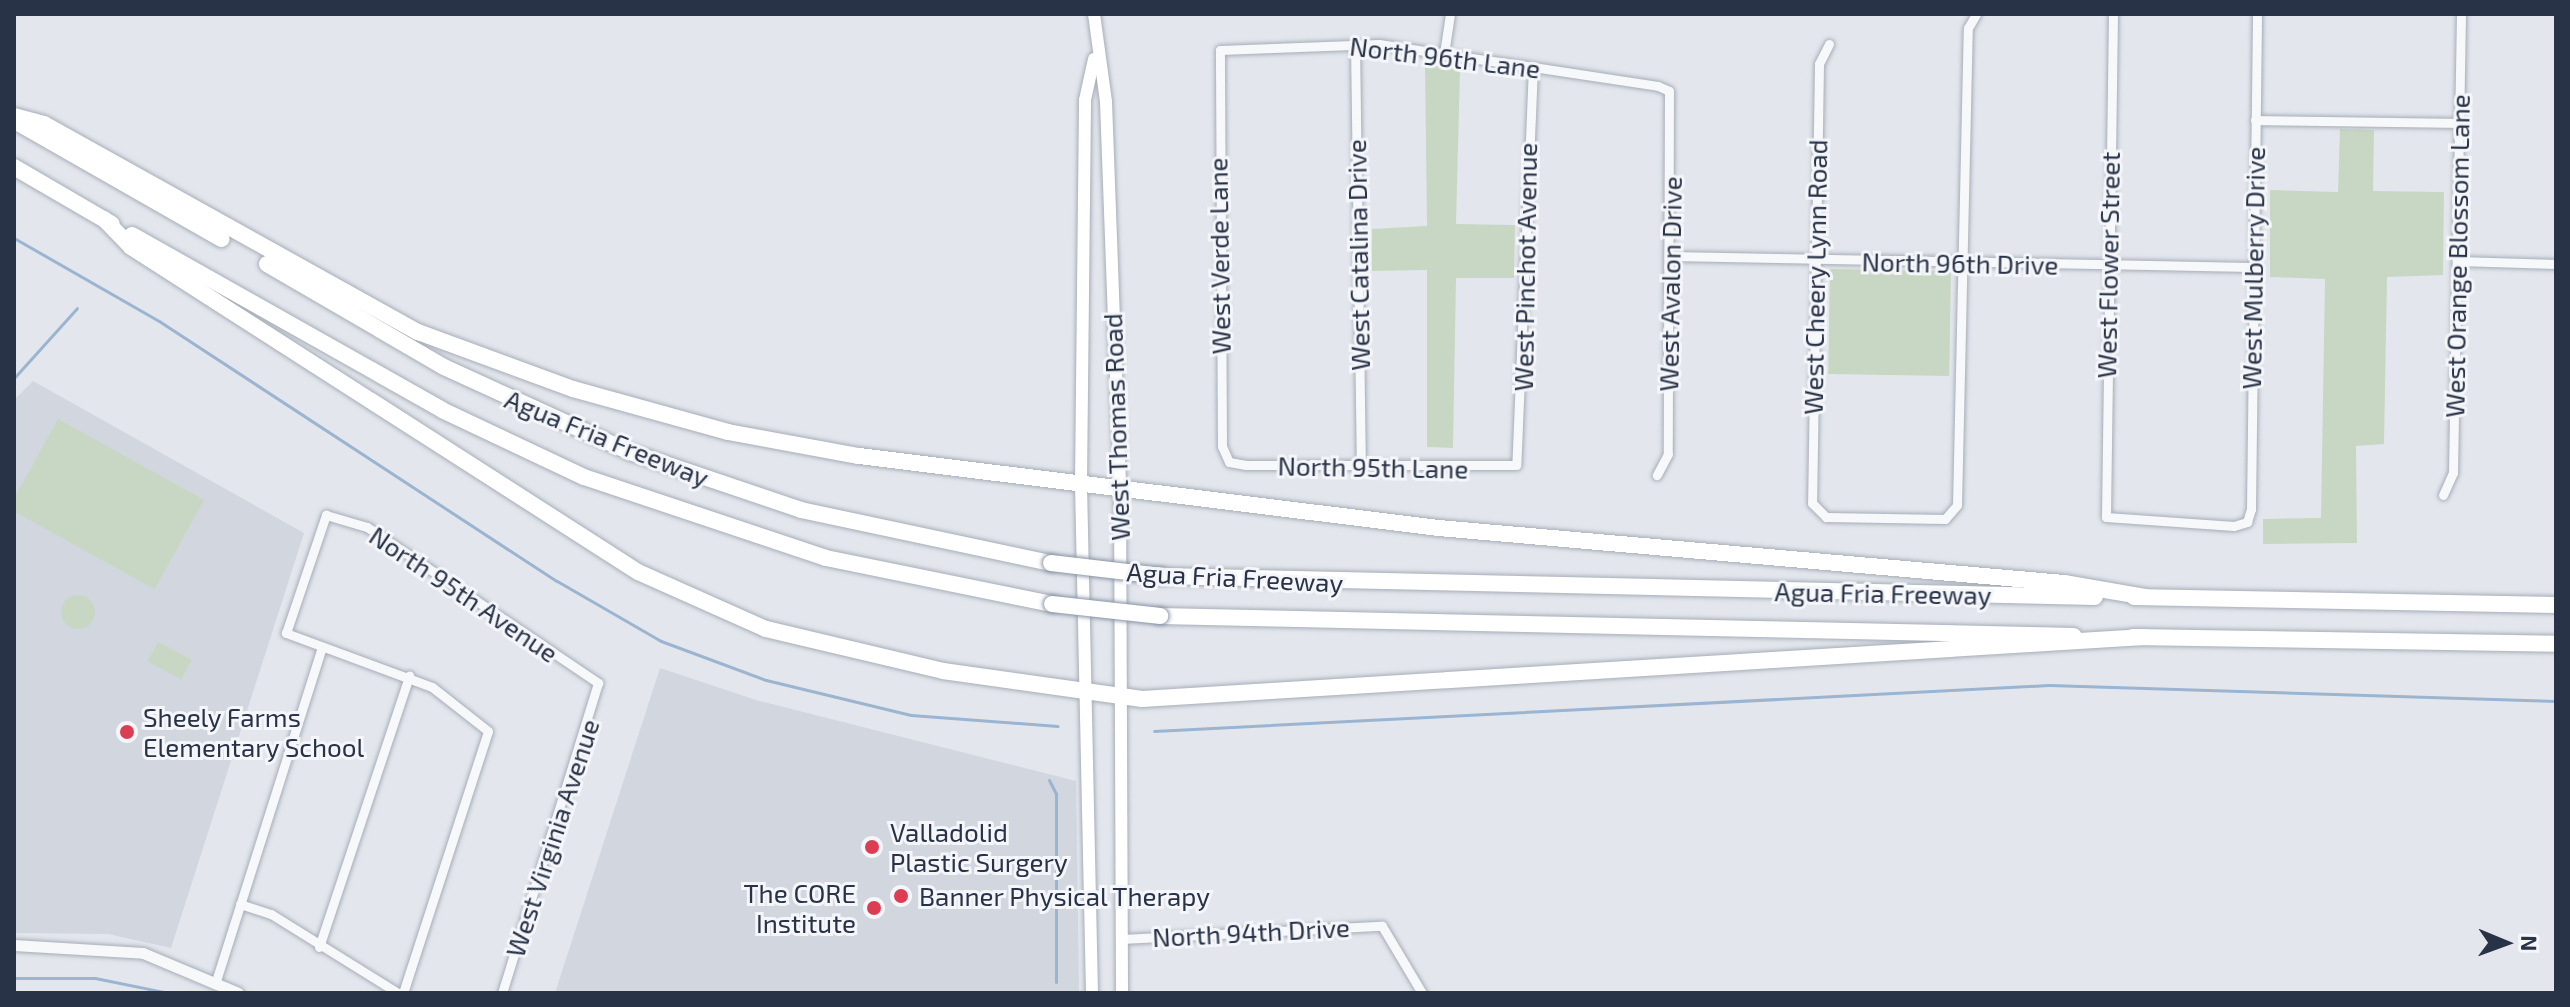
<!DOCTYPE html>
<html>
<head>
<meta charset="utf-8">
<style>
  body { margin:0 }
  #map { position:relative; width:2570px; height:1007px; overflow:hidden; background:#e3e7ed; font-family:"Exo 2",sans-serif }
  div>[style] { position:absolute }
  .built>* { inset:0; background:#d1d6df }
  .green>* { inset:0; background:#c8d7c3; transform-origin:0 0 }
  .round { border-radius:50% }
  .stream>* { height:3px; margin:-1.5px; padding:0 1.5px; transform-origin:1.5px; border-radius:1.5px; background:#9bb4d0 }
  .roads { filter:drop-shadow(0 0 2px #a7adb8) drop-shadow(0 0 2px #a7adb8) }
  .minor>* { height:9px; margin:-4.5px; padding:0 4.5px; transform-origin:4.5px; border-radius:4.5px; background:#f7f8fa }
  .tertiary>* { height:11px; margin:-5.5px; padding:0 5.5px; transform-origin:5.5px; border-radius:5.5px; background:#f7f8fa }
  .secondary>* { height:12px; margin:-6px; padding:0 6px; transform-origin:6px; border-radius:6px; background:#fff }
  .motorway>* { height:16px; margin:-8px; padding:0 8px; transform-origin:8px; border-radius:8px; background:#fff }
  .bridges { filter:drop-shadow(0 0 2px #8994a5) drop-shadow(0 0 2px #8994a5) }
  .motorway-bridge>* { height:16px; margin:-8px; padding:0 8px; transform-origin:8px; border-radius:8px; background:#fff }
  .dots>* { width:22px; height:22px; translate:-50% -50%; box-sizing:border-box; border:4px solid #f4f6f9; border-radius:50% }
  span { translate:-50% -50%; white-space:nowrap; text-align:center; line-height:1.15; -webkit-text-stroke:6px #f4f6f9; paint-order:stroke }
  .street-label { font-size:26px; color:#293347 }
  .poi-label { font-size:26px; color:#293347 }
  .left { translate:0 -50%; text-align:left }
  .right { translate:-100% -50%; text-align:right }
  .frame { position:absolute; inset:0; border:16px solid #293347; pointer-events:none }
  .north { position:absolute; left:2466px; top:903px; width:80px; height:80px; -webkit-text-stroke:6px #f4f6f9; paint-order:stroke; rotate:91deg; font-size:22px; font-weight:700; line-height:32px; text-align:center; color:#293347 }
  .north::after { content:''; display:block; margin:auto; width:28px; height:36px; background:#293347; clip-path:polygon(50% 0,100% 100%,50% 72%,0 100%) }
</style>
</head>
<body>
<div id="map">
  <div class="built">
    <i style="clip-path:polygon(33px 381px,304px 533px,171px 948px,108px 934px,14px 933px,14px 400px)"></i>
    <i style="clip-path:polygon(660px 668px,756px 700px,1076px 781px,1079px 993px,555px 993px)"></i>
  </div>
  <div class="green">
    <i style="clip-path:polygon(1425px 64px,1460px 70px,1456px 224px,1515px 225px,1514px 278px,1456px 278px,1453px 448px,1427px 447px,1427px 270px,1372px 271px,1372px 229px,1427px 226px)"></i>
    <i style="clip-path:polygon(2340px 129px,2374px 130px,2373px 191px,2444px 192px,2443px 275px,2387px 277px,2384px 444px,2356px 446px,2357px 543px,2263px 544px,2263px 519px,2321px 518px,2325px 279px,2270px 277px,2270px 190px,2338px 192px)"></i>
    <i style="left:1830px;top:269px;width:121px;height:105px;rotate:1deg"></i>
    <i style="left:58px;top:419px;width:167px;height:102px;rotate:29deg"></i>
    <i class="round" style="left:61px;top:595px;width:34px;height:34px"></i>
    <i style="left:158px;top:642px;width:38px;height:22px;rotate:28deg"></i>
  </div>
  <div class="stream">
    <i style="left:14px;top:238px;width:167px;rotate:29.8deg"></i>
    <i style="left:159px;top:321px;width:475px;rotate:33.2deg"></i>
    <i style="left:557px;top:581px;width:120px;rotate:30deg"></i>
    <i style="left:661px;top:641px;width:112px;rotate:20.4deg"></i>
    <i style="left:766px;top:680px;width:149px;rotate:13.6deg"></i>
    <i style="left:911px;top:715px;width:147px;rotate:4.3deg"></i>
    <i style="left:14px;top:378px;width:94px;rotate:-48deg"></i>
    <i style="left:1154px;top:731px;width:896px;rotate:-2.94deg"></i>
    <i style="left:2049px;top:685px;width:507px;rotate:1.81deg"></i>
    <i style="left:1049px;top:780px;width:16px;rotate:63deg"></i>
    <i style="left:1056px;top:794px;width:188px;rotate:90deg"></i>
    <i style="left:14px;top:978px;width:81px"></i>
    <i style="left:95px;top:978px;width:76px;rotate:11.5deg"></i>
  </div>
  <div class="roads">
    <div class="minor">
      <i style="left:2113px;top:14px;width:503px;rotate:90.8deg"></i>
      <i style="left:2106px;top:517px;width:128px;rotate:4deg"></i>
      <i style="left:2234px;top:526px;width:14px;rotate:-17deg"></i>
      <i style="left:2247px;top:522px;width:14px;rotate:-73deg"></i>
      <i style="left:2251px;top:509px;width:495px;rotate:-89.3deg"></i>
      <i style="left:1355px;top:44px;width:423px;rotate:89.2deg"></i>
      <i style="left:1829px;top:44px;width:22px;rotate:117deg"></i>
      <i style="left:1819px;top:64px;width:439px;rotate:90.9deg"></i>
      <i style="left:1812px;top:503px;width:20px;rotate:45deg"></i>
      <i style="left:1826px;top:517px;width:119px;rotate:1deg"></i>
      <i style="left:1945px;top:519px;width:18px;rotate:-49deg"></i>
      <i style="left:1957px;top:505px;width:477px;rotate:-88.7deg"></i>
      <i style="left:1968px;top:28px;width:16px;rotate:-60deg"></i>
      <i style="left:1444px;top:54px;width:40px;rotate:-81.5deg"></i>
      <i style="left:1533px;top:67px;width:398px;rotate:92.4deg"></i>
      <i style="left:1516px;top:465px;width:270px;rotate:180deg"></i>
      <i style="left:1246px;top:465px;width:17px;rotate:-170deg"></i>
      <i style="left:1229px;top:462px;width:17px;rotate:-114deg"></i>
      <i style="left:1222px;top:446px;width:396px;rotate:-90.3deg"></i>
      <i style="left:1220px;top:50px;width:159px;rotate:-2.2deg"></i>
      <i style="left:1379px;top:44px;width:66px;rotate:8.7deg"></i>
      <i style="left:1444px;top:54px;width:90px;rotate:8.3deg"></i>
      <i style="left:1533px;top:67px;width:126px;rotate:8.6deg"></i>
      <i style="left:1658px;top:86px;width:12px;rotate:24deg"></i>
      <i style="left:1669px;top:91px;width:363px;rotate:90.2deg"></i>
      <i style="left:1668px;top:454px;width:24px;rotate:118deg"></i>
      <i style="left:2255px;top:120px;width:204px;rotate:0.8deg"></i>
      <i style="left:1670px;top:256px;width:581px;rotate:1.08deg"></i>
      <i style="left:2458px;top:261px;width:98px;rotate:1.8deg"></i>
      <i style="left:2443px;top:495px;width:24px;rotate:-66deg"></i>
      <i style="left:2453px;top:473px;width:459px;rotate:-89deg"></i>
      <i style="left:240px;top:904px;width:33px;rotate:18deg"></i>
      <i style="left:271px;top:914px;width:150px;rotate:31.9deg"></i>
      <i style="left:1121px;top:939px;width:261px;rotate:-2.9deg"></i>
      <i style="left:1382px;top:926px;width:78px;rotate:59.2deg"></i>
      <i style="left:319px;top:947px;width:286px;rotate:-71.6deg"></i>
      <i style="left:216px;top:981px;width:348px;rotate:-72.4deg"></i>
      <i style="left:403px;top:993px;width:275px;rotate:-72deg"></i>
      <i style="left:488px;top:731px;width:71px;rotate:-141.8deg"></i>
      <i style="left:432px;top:687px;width:156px;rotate:-159.7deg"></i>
      <i style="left:286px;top:633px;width:125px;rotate:-71.3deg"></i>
      <i style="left:326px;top:515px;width:43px;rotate:16.3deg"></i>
      <i style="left:367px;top:527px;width:279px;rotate:34deg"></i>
      <i style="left:598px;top:683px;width:325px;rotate:107.2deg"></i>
    </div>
    <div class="tertiary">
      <i style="left:14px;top:945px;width:129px;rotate:3.5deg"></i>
      <i style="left:143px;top:953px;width:103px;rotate:22.8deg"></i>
    </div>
    <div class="secondary">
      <i style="left:1094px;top:14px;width:89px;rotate:82.2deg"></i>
      <i style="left:1106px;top:102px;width:387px;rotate:87.9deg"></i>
      <i style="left:1120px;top:489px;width:504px;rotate:89.77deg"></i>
      <i style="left:1092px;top:993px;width:509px;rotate:-91.24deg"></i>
      <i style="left:1081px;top:484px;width:384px;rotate:-89.4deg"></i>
      <i style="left:1085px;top:100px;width:42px;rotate:-77.6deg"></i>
    </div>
    <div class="motorway">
      <i style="left:14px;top:116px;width:31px;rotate:15deg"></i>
      <i style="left:44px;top:124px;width:428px;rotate:29.1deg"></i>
      <i style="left:418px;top:332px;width:165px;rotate:20.2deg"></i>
      <i style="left:573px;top:389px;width:161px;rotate:15.5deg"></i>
      <i style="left:728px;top:432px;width:133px;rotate:10.4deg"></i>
      <i style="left:859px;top:456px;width:584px;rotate:7.08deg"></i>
      <i style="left:1439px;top:528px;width:627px;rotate:5.03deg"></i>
      <i style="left:2064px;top:583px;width:82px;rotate:9.8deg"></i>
      <i style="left:20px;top:124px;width:232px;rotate:29.7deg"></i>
      <i style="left:14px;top:167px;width:113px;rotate:30.2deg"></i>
      <i style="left:104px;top:219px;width:39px;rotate:46deg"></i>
      <i style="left:131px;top:247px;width:602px;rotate:32.66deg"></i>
      <i style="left:638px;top:572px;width:140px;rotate:24deg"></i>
      <i style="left:766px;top:629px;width:182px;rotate:13.3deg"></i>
      <i style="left:943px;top:671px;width:201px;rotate:8deg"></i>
      <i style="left:1142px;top:699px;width:1004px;rotate:-3.54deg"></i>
      <i style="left:132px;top:235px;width:356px;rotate:29.4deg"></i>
      <i style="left:442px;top:410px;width:157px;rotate:25.3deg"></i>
      <i style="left:584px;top:477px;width:255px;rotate:18.5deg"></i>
      <i style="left:826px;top:558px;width:231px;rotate:11.5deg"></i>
      <i style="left:267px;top:264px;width:205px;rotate:30.2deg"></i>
      <i style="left:444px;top:367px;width:205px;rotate:24.6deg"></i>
      <i style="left:630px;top:452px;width:181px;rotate:18.7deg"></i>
      <i style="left:801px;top:510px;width:256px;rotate:12deg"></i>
      <i style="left:1161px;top:576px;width:934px;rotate:1.29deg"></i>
      <i style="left:2134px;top:597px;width:422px;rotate:1.1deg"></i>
      <i style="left:1160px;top:616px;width:914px;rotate:1.25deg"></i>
      <i style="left:2133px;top:637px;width:423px;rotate:0.9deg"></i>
    </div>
  </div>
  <div class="bridges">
    <div class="motorway-bridge">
      <i style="left:1051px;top:563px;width:111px;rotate:6.7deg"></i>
      <i style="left:1052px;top:604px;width:109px;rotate:6.3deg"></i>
    </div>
  </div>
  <div class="dots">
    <i style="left:127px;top:732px;background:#dd3d53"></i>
    <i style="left:872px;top:847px;background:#dd3d53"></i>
    <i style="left:901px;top:896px;background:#dd3d53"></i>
    <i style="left:874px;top:908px;background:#dd3d53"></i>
  </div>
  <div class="street-label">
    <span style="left:1445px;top:57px;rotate:7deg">North 96th Lane</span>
    <span style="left:1358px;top:255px;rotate:-91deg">West Catalina Drive</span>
    <span style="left:1219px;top:256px;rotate:-91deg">West Verde Lane</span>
    <span style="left:2457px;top:256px;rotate:-89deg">West Orange Blossom Lane</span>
    <span style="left:1960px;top:263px;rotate:1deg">North 96th Drive</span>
    <span style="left:2108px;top:265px;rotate:-89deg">West Flower Street</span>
    <span style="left:1525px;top:267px;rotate:-89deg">West Pinchot Avenue</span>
    <span style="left:2253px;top:268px;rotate:-89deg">West Mulberry Drive</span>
    <span style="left:1815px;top:277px;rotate:-89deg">West Cheery Lynn Road</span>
    <span style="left:1670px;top:284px;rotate:-89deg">West Avalon Drive</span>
    <span style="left:1116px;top:427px;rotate:-92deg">West Thomas Road</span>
    <span style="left:607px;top:438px;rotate:22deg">Agua Fria Freeway</span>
    <span style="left:1373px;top:467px;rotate:1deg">North 95th Lane</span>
    <span style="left:1235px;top:577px;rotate:3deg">Agua Fria Freeway</span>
    <span style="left:1883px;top:593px;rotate:1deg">Agua Fria Freeway</span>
    <span style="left:464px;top:594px;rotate:34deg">North 95th Avenue</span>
    <span style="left:552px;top:838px;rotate:-72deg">West Virginia Avenue</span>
    <span style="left:1251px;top:932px;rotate:-3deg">North 94th Drive</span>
  </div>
  <div class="poi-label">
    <span class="left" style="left:143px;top:732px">Sheely Farms<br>Elementary School</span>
    <span class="left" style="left:890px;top:847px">Valladolid<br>Plastic Surgery</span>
    <span class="right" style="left:856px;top:908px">The CORE<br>Institute</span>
    <span class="left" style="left:919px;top:896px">Banner Physical Therapy</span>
  </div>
  <div class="frame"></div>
  <div class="north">N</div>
</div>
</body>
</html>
